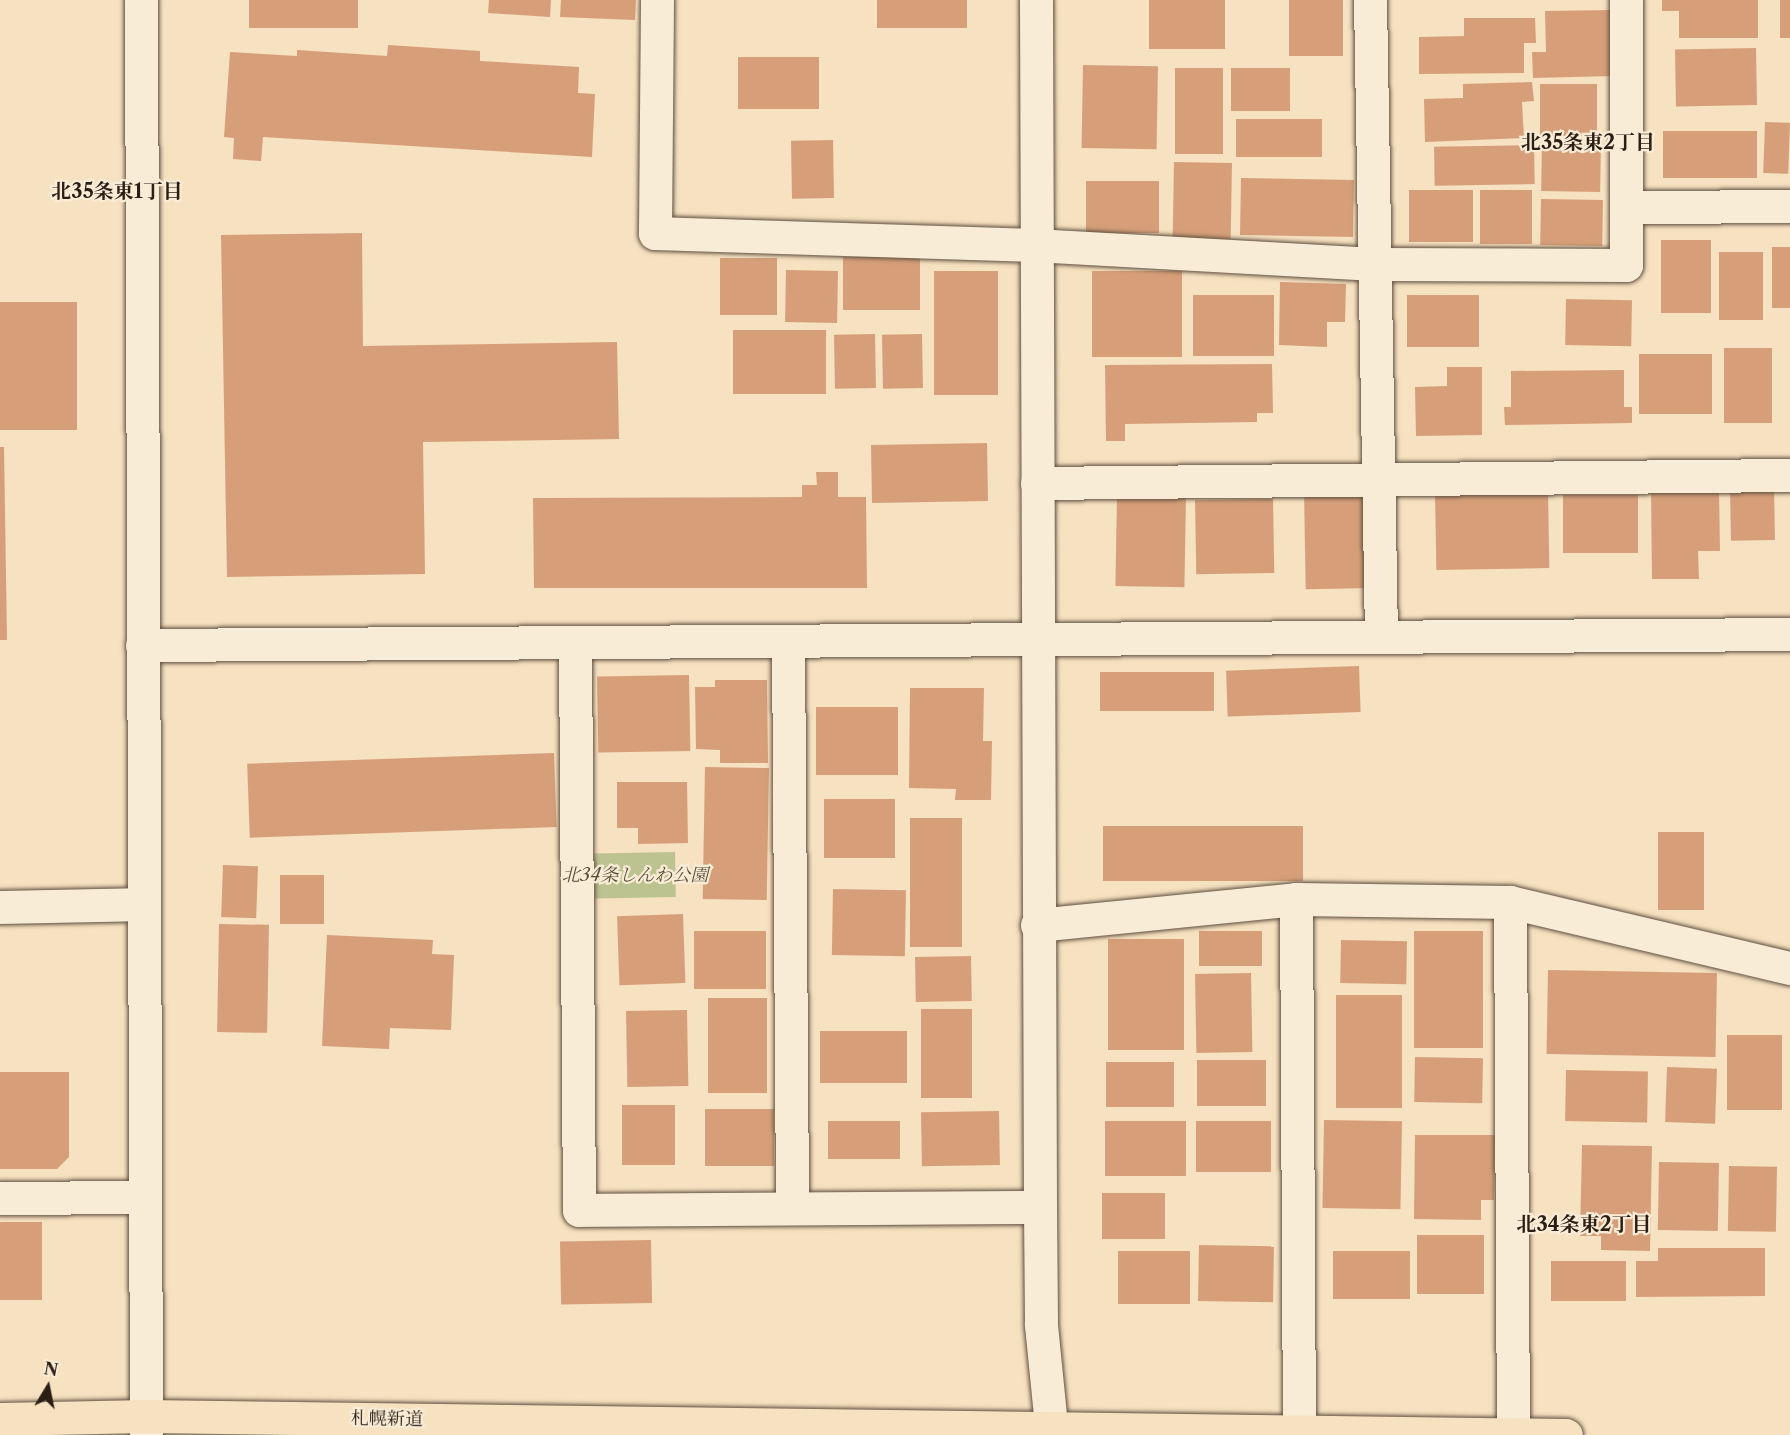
<!DOCTYPE html>
<html>
<head>
<meta charset="utf-8">
<style>
  body { margin:0 }
  #map { position:relative; width:1790px; height:1435px; overflow:hidden; background:#f6e1c0; font-family:"Libre Caslon Text","Noto Serif JP",serif }
  div>[style] { position:absolute }
  .green>* { inset:0; background:#bdc291; transform-origin:0 0 }
  .building>* { inset:0; background:#d69f79; transform-origin:0 0 }
  .roads { filter:drop-shadow(0 0 2px #5e4f3f) drop-shadow(0 0 2px #5e4f3f) }
  .minor>* { height:33px; margin:-16.5px; padding:0 16.5px; transform-origin:16.5px; border-radius:16.5px; background:#f9ecd6 }
  .tertiary>* { height:33px; margin:-16.5px; padding:0 16.5px; transform-origin:16.5px; border-radius:16.5px; background:#f9ecd6 }
  .trunk>* { height:33px; margin:-16.5px; padding:0 16.5px; transform-origin:16.5px; border-radius:16.5px; background:#f6e1c0 }
  span { translate:-50% -50%; white-space:nowrap; text-align:center; line-height:1.15; -webkit-text-stroke:4.5px #f9ecd6; paint-order:stroke }
  .park-label { font-size:18px; color:#574f3a; font-style:italic }
  .street-label { font-size:18px; color:#2b1e14 }
  .neighbourhood-label { font-size:20px; color:#2b1e14; font-weight:700 }
  .north { position:absolute; left:18px; top:1357px; width:60px; height:60px; -webkit-text-stroke:4px #f9ecd6; paint-order:stroke; rotate:10deg; font-size:16px; font-weight:700; line-height:24px; text-align:center; color:#2b1e14 }
  .north::after { content:''; display:block; margin:auto; width:21px; height:27px; background:#2b1e14; clip-path:polygon(50% 0,100% 100%,50% 72%,0 100%) }
</style>
</head>
<body>
<div id="map">
  <div class="green">
    <i style="left:675px;top:852px;width:45px;height:81px;rotate:89deg"></i>
  </div>
  <div class="building">
    <i style="left:249px;top:0;width:109px;height:28px"></i>
    <i style="clip-path:polygon(489px 0,551px 0,550px 17px,488px 13px)"></i>
    <i style="clip-path:polygon(561px 0,636px 0,635px 20px,560px 17px)"></i>
    <i style="left:877px;top:0;width:90px;height:28px"></i>
    <i style="left:1149px;top:0;width:76px;height:49px"></i>
    <i style="left:1289px;top:0;width:54px;height:56px"></i>
    <i style="clip-path:polygon(1662px 0,1758px 0,1758px 38px,1679px 38px,1679px 11px,1662px 11px)"></i>
    <i style="left:1780px;top:0;width:10px;height:38px"></i>
    <i style="clip-path:polygon(1612px 10px,1613px 76px,1533px 78px,1532px 52px,1546px 52px,1545px 11px)"></i>
    <i style="clip-path:polygon(1464px 18px,1535px 18px,1536px 43px,1524px 43px,1524px 73px,1419px 74px,1419px 37px,1464px 36px)"></i>
    <i style="clip-path:polygon(388px 45px,480px 51px,480px 61px,579px 67px,578px 93px,595px 94px,592px 157px,263px 137px,261px 161px,233px 159px,234px 138px,224px 137px,230px 52px,297px 56px,297px 50px,387px 56px)"></i>
    <i style="left:1756px;top:48px;width:57px;height:81px;rotate:89deg"></i>
    <i style="left:738px;top:57px;width:81px;height:52px"></i>
    <i style="left:1083px;top:65px;width:75px;height:83px;rotate:1deg"></i>
    <i style="left:1175px;top:68px;width:48px;height:86px"></i>
    <i style="left:1231px;top:68px;width:59px;height:43px"></i>
    <i style="clip-path:polygon(1532px 82px,1534px 101px,1522px 102px,1524px 138px,1425px 142px,1424px 99px,1463px 98px,1463px 84px)"></i>
    <i style="left:1540px;top:84px;width:57px;height:52px"></i>
    <i style="left:1322px;top:119px;width:38px;height:86px;rotate:90deg"></i>
    <i style="left:1765px;top:122px;width:25px;height:51px;rotate:2deg"></i>
    <i style="left:1757px;top:131px;width:47px;height:94px;rotate:90deg"></i>
    <i style="left:833px;top:140px;width:58px;height:42px;rotate:89deg"></i>
    <i style="left:1542px;top:142px;width:59px;height:49px;rotate:1deg"></i>
    <i style="left:1534px;top:145px;width:39px;height:100px;rotate:89deg"></i>
    <i style="left:1174px;top:162px;width:58px;height:76px;rotate:1deg"></i>
    <i style="left:1241px;top:178px;width:113px;height:57px;rotate:1deg"></i>
    <i style="left:1086px;top:181px;width:73px;height:52px"></i>
    <i style="left:1473px;top:190px;width:52px;height:64px;rotate:90deg"></i>
    <i style="left:1480px;top:190px;width:52px;height:54px"></i>
    <i style="left:1541px;top:199px;width:62px;height:46px;rotate:1deg"></i>
    <i style="clip-path:polygon(362px 233px,363px 346px,617px 342px,619px 439px,423px 442px,425px 574px,227px 577px,221px 235px)"></i>
    <i style="left:1661px;top:240px;width:50px;height:73px"></i>
    <i style="left:1772px;top:247px;width:18px;height:61px"></i>
    <i style="left:1719px;top:252px;width:44px;height:68px"></i>
    <i style="left:920px;top:257px;width:53px;height:77px;rotate:90deg"></i>
    <i style="left:777px;top:258px;width:57px;height:57px;rotate:90deg"></i>
    <i style="left:786px;top:270px;width:52px;height:52px;rotate:1deg"></i>
    <i style="left:998px;top:271px;width:124px;height:64px;rotate:90deg"></i>
    <i style="left:1092px;top:271px;width:90px;height:86px"></i>
    <i style="clip-path:polygon(1280px 282px,1346px 284px,1345px 322px,1327px 322px,1327px 347px,1279px 345px)"></i>
    <i style="left:1193px;top:295px;width:81px;height:61px"></i>
    <i style="left:1407px;top:295px;width:72px;height:52px"></i>
    <i style="left:1566px;top:299px;width:66px;height:46px;rotate:1deg"></i>
    <i style="left:77px;top:302px;width:128px;height:77px;rotate:90deg"></i>
    <i style="left:733px;top:330px;width:93px;height:64px"></i>
    <i style="left:875px;top:334px;width:54px;height:41px;rotate:89deg"></i>
    <i style="left:922px;top:334px;width:54px;height:40px;rotate:89deg"></i>
    <i style="left:1724px;top:348px;width:48px;height:75px"></i>
    <i style="left:1639px;top:354px;width:73px;height:60px"></i>
    <i style="clip-path:polygon(1272px 364px,1273px 413px,1257px 413px,1257px 422px,1125px 424px,1125px 441px,1106px 441px,1105px 365px)"></i>
    <i style="clip-path:polygon(1447px 367px,1482px 367px,1482px 435px,1416px 436px,1415px 387px,1447px 386px)"></i>
    <i style="clip-path:polygon(1624px 370px,1624px 407px,1632px 407px,1632px 423px,1505px 425px,1504px 407px,1511px 407px,1511px 371px)"></i>
    <i style="left:987px;top:443px;width:58px;height:116px;rotate:89deg"></i>
    <i style="clip-path:polygon(0 447px,4px 447px,7px 640px,0 640px)"></i>
    <i style="clip-path:polygon(816px 472px,838px 472px,838px 497px,866px 497px,867px 588px,534px 588px,533px 498px,802px 497px,802px 485px,817px 485px)"></i>
    <i style="left:1774px;top:486px;width:54px;height:44px;rotate:89deg"></i>
    <i style="left:1372px;top:490px;width:98px;height:68px;rotate:89deg"></i>
    <i style="left:1548px;top:490px;width:78px;height:113px;rotate:89deg"></i>
    <i style="clip-path:polygon(1719px 490px,1720px 551px,1698px 551px,1699px 579px,1652px 579px,1651px 491px)"></i>
    <i style="left:1117px;top:495px;width:69px;height:91px;rotate:1deg"></i>
    <i style="left:1563px;top:495px;width:75px;height:58px"></i>
    <i style="left:1273px;top:499px;width:74px;height:78px;rotate:89deg"></i>
    <i style="left:1359px;top:666px;width:46px;height:133px;rotate:88deg"></i>
    <i style="left:1214px;top:672px;width:39px;height:114px;rotate:90deg"></i>
    <i style="left:689px;top:675px;width:76px;height:92px;rotate:89deg"></i>
    <i style="clip-path:polygon(715px 680px,767px 680px,768px 763px,720px 763px,720px 750px,696px 749px,695px 687px,715px 687px)"></i>
    <i style="clip-path:polygon(910px 688px,984px 688px,983px 741px,992px 741px,991px 800px,955px 800px,956px 789px,909px 788px)"></i>
    <i style="left:898px;top:707px;width:68px;height:82px;rotate:90deg"></i>
    <i style="left:554px;top:753px;width:74px;height:307px;rotate:88deg"></i>
    <i style="left:705px;top:767px;width:64px;height:132px;rotate:1deg"></i>
    <i style="clip-path:polygon(617px 782px,687px 782px,688px 843px,638px 844px,638px 828px,617px 828px)"></i>
    <i style="left:824px;top:799px;width:71px;height:59px"></i>
    <i style="left:962px;top:818px;width:129px;height:52px;rotate:90deg"></i>
    <i style="left:1303px;top:826px;width:55px;height:200px;rotate:90deg"></i>
    <i style="left:1658px;top:832px;width:46px;height:78px"></i>
    <i style="left:223px;top:865px;width:35px;height:52px;rotate:2deg"></i>
    <i style="left:324px;top:875px;width:49px;height:44px;rotate:90deg"></i>
    <i style="left:833px;top:889px;width:73px;height:66px;rotate:1deg"></i>
    <i style="left:683px;top:914px;width:69px;height:66px;rotate:88deg"></i>
    <i style="left:219px;top:924px;width:50px;height:108px;rotate:1deg"></i>
    <i style="left:694px;top:931px;width:72px;height:58px"></i>
    <i style="left:1199px;top:931px;width:63px;height:35px"></i>
    <i style="left:1483px;top:931px;width:117px;height:69px;rotate:90deg"></i>
    <i style="clip-path:polygon(327px 935px,433px 940px,432px 954px,454px 955px,451px 1030px,390px 1028px,389px 1049px,322px 1046px)"></i>
    <i style="left:1108px;top:939px;width:76px;height:111px"></i>
    <i style="left:1341px;top:940px;width:66px;height:43px;rotate:1deg"></i>
    <i style="left:971px;top:956px;width:45px;height:56px;rotate:89deg"></i>
    <i style="left:1548px;top:970px;width:169px;height:84px;rotate:1deg"></i>
    <i style="left:1251px;top:973px;width:79px;height:56px;rotate:89deg"></i>
    <i style="left:1336px;top:995px;width:66px;height:113px"></i>
    <i style="left:708px;top:998px;width:59px;height:95px"></i>
    <i style="left:921px;top:1009px;width:51px;height:89px"></i>
    <i style="left:687px;top:1010px;width:76px;height:61px;rotate:89deg"></i>
    <i style="left:820px;top:1031px;width:87px;height:52px"></i>
    <i style="left:1727px;top:1035px;width:55px;height:75px"></i>
    <i style="left:1415px;top:1057px;width:68px;height:45px;rotate:1deg"></i>
    <i style="left:1197px;top:1060px;width:69px;height:46px"></i>
    <i style="left:1106px;top:1062px;width:68px;height:45px"></i>
    <i style="left:1667px;top:1067px;width:50px;height:55px;rotate:2deg"></i>
    <i style="left:1566px;top:1070px;width:82px;height:51px;rotate:1deg"></i>
    <i style="clip-path:polygon(0 1072px,69px 1072px,69px 1157px,57px 1169px,0 1169px)"></i>
    <i style="left:622px;top:1105px;width:53px;height:60px"></i>
    <i style="left:705px;top:1109px;width:69px;height:57px"></i>
    <i style="left:999px;top:1111px;width:54px;height:78px;rotate:89deg"></i>
    <i style="left:1324px;top:1120px;width:78px;height:88px;rotate:1deg"></i>
    <i style="left:828px;top:1121px;width:72px;height:38px"></i>
    <i style="left:1105px;top:1121px;width:81px;height:55px"></i>
    <i style="left:1271px;top:1121px;width:51px;height:75px;rotate:90deg"></i>
    <i style="clip-path:polygon(1415px 1135px,1495px 1135px,1494px 1200px,1481px 1200px,1481px 1220px,1414px 1219px)"></i>
    <i style="clip-path:polygon(1582px 1145px,1652px 1146px,1650px 1251px,1601px 1250px,1601px 1236px,1580px 1236px)"></i>
    <i style="left:1659px;top:1162px;width:60px;height:68px;rotate:1deg"></i>
    <i style="left:1729px;top:1166px;width:48px;height:65px;rotate:1deg"></i>
    <i style="left:1102px;top:1193px;width:63px;height:46px"></i>
    <i style="left:0;top:1222px;width:42px;height:78px"></i>
    <i style="left:1484px;top:1235px;width:59px;height:67px;rotate:90deg"></i>
    <i style="left:651px;top:1240px;width:63px;height:91px;rotate:89deg"></i>
    <i style="left:1199px;top:1245px;width:75px;height:56px;rotate:1deg"></i>
    <i style="clip-path:polygon(1658px 1248px,1765px 1248px,1765px 1296px,1636px 1297px,1636px 1261px,1658px 1261px)"></i>
    <i style="left:1118px;top:1251px;width:72px;height:53px"></i>
    <i style="left:1333px;top:1251px;width:77px;height:48px"></i>
    <i style="left:1551px;top:1261px;width:75px;height:40px"></i>
  </div>
  <div class="roads">
    <div class="minor">
      <i style="left:657px;top:0;width:233px;rotate:90.5deg"></i>
      <i style="left:655px;top:233px;width:379px;rotate:1.8deg"></i>
      <i style="left:1034px;top:245px;width:341px;rotate:3.2deg"></i>
      <i style="left:1374px;top:264px;width:252px;rotate:0.2deg"></i>
      <i style="left:1626px;top:265px;width:265px;rotate:-90deg"></i>
      <i style="left:1036px;top:0;width:1207px;rotate:89.81deg"></i>
      <i style="left:1040px;top:1207px;width:118px;rotate:89.5deg"></i>
      <i style="left:1041px;top:1325px;width:101px;rotate:84.3deg"></i>
      <i style="left:1370px;top:0;width:636px;rotate:89.01deg"></i>
      <i style="left:1626px;top:207px;width:164px;rotate:-0.3deg"></i>
      <i style="left:1037px;top:483px;width:753px;rotate:-0.61deg"></i>
      <i style="left:788px;top:641px;width:565px;rotate:89.59deg"></i>
      <i style="left:575px;top:643px;width:567px;rotate:89.6deg"></i>
      <i style="left:579px;top:1210px;width:461px;rotate:-0.4deg"></i>
      <i style="left:142px;top:645px;width:1648px;rotate:-0.38deg"></i>
      <i style="left:1296px;top:899px;width:533px;rotate:89.68deg"></i>
      <i style="left:1510px;top:902px;width:531px;rotate:89.68deg"></i>
      <i style="left:0;top:907px;width:144px;rotate:-1.2deg"></i>
      <i style="left:1037px;top:925px;width:260px;rotate:-5.7deg"></i>
      <i style="left:1296px;top:899px;width:214px;rotate:0.8deg"></i>
      <i style="left:1510px;top:902px;width:288px;rotate:13.3deg"></i>
      <i style="left:0;top:1198px;width:145px;rotate:-0.4deg"></i>
    </div>
    <div class="tertiary">
      <i style="left:141px;top:0;width:1435px;rotate:89.8deg"></i>
    </div>
    <div class="trunk">
      <i style="left:0;top:1419px;width:146px;rotate:-1.2deg"></i>
      <i style="left:146px;top:1416px;width:1420px;rotate:0.77deg"></i>
    </div>
  </div>
  <div class="park-label">
    <span style="left:635px;top:875px">北34条しんわ公園</span>
  </div>
  <div class="street-label">
    <span style="left:387px;top:1419px;rotate:1deg">札幌新道</span>
  </div>
  <div class="neighbourhood-label">
    <span style="left:1588px;top:142px">北35条東2丁目</span>
    <span style="left:117px;top:191px">北35条東1丁目</span>
    <span style="left:1584px;top:1224px">北34条東2丁目</span>
  </div>
  <div class="north">N</div>
</div>
</body>
</html>
